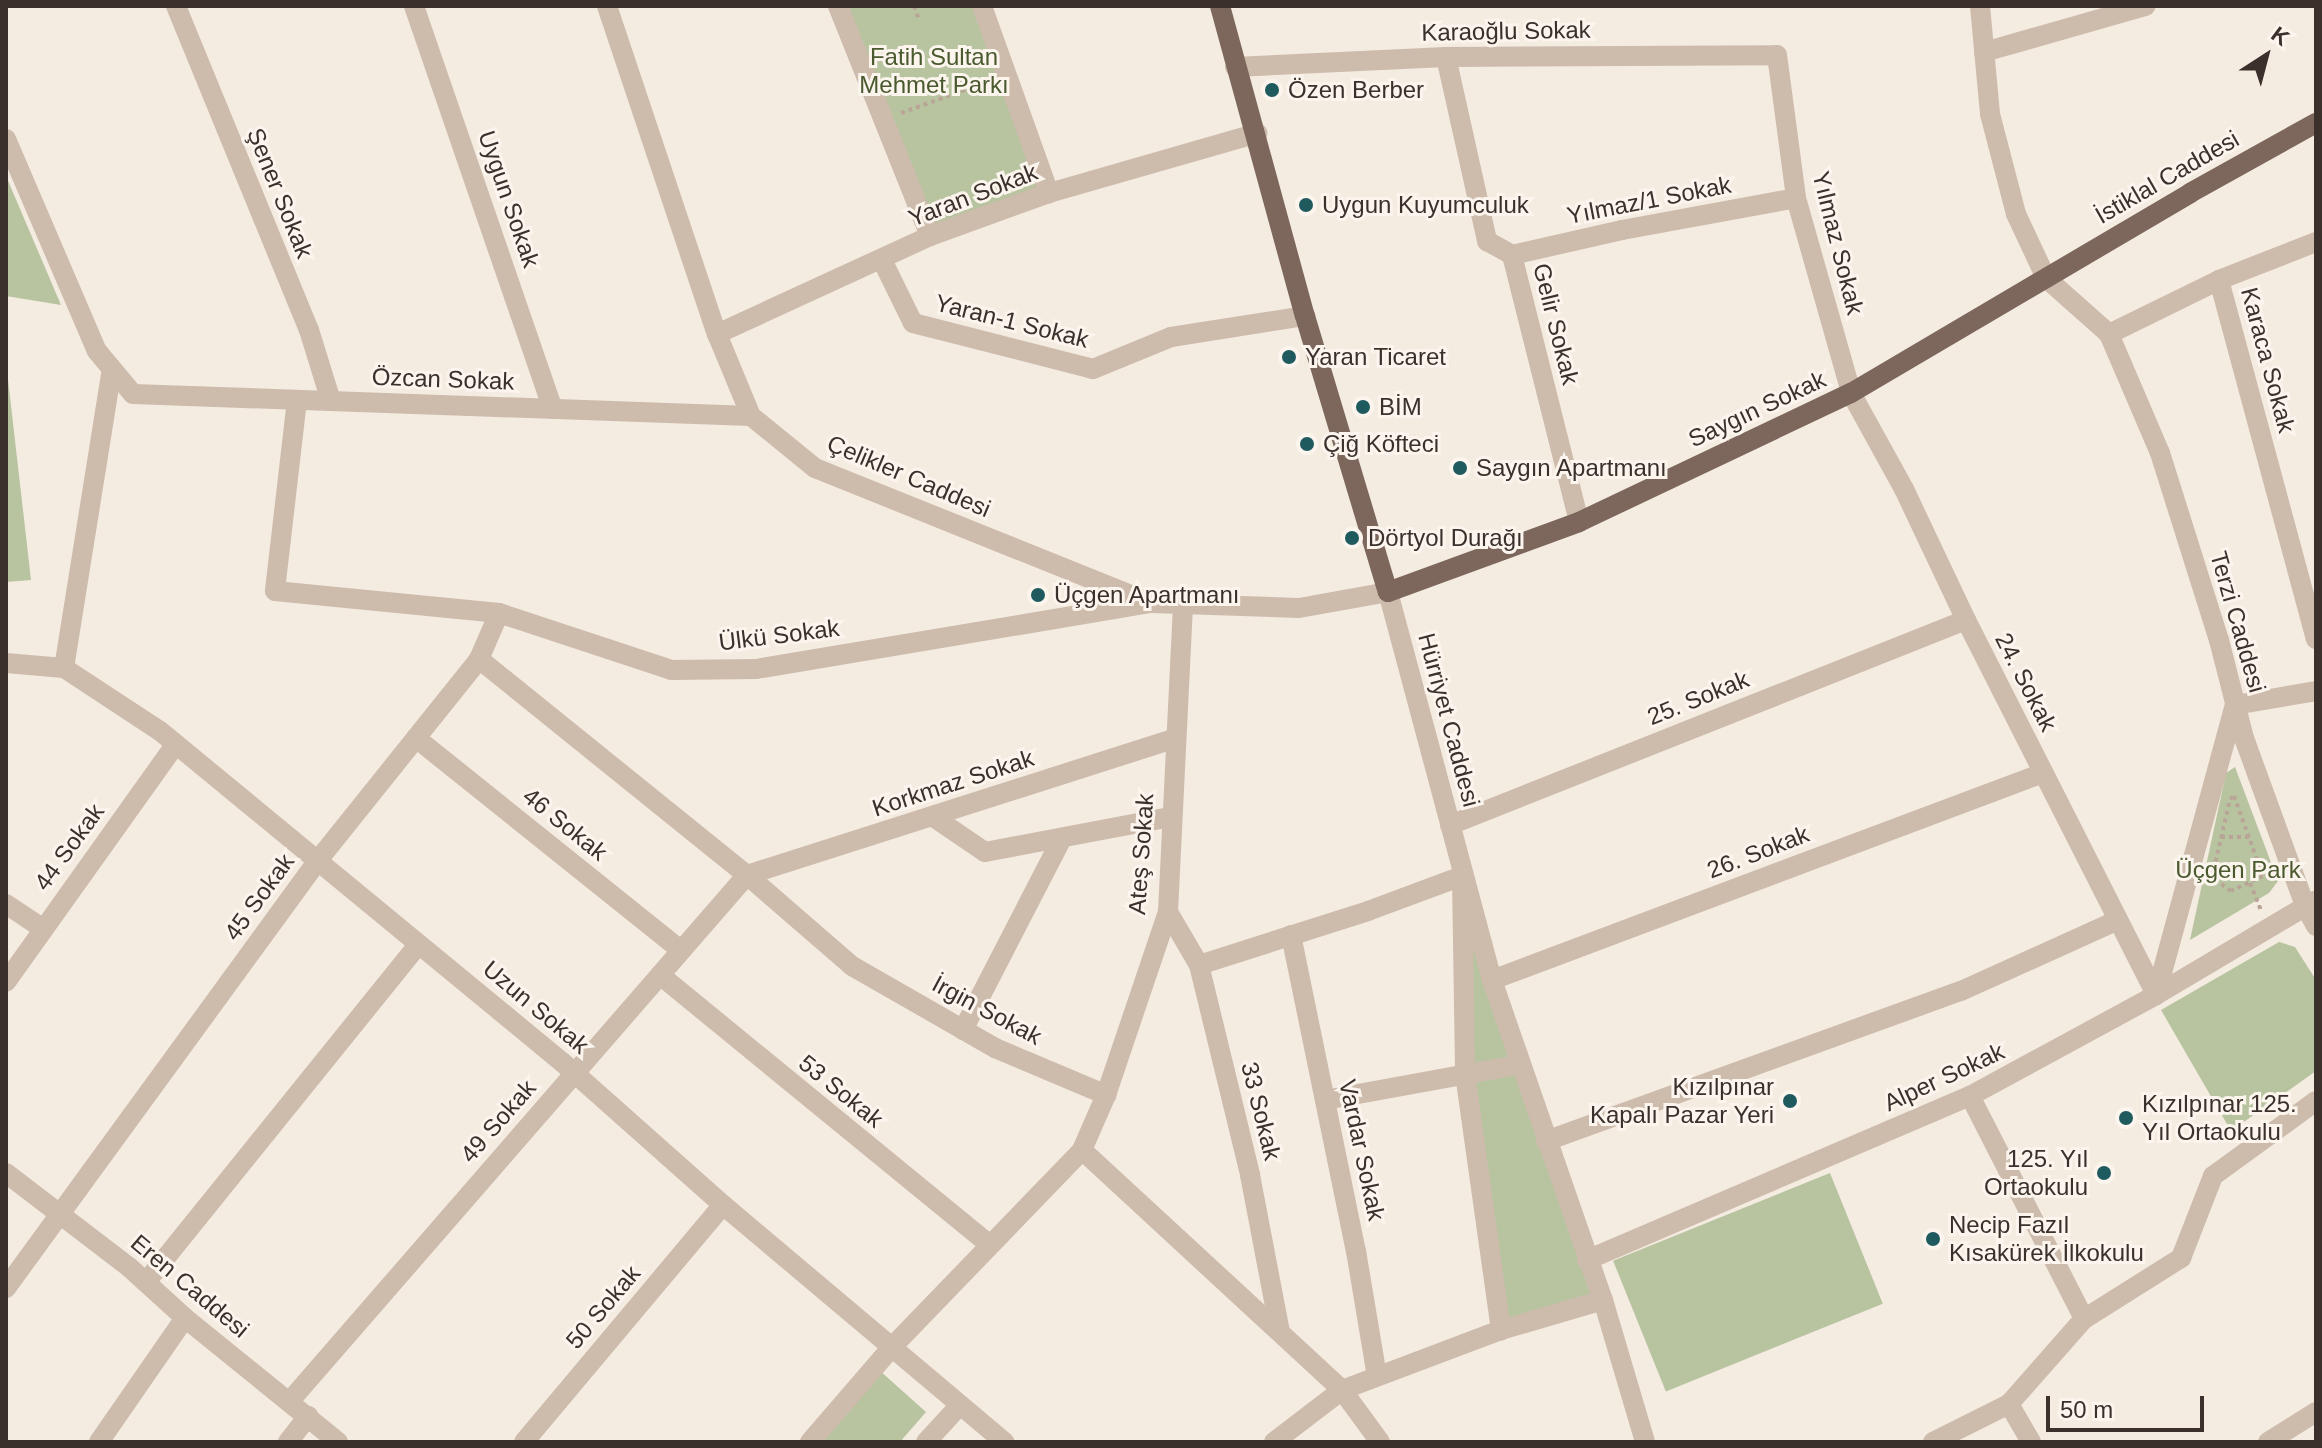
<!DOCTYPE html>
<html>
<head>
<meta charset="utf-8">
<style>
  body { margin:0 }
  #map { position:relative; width:2322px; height:1448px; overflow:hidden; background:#f4ebe1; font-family:Helvetica,sans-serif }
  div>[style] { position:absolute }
  .green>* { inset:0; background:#b8c4a0; transform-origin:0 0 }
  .path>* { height:4px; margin-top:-2px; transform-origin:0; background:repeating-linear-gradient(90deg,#b9a596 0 4px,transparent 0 8px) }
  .minor>* { height:20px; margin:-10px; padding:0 10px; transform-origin:10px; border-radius:10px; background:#cdbbac }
  .major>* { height:20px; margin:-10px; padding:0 10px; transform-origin:10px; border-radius:10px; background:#7d675c }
  .dots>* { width:22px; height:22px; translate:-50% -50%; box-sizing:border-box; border:4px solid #fbf5ee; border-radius:50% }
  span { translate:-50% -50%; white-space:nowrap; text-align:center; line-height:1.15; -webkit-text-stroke:6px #fbf5ee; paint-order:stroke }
  .street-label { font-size:24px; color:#3b302b }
  .park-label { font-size:24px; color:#4a5a2e }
  .poi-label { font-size:24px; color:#3b302b }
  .left { translate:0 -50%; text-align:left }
  .right { translate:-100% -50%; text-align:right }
  .frame { position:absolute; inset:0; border:8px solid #3b302b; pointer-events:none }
  .north { position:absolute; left:2226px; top:16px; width:80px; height:80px; -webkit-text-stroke:6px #fbf5ee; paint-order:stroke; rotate:36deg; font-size:22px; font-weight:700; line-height:32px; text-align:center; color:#3b302b }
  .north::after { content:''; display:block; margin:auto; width:28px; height:36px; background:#3b302b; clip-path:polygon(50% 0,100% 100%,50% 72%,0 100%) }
  .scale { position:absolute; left:2046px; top:1396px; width:158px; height:36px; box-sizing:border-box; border:4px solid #3b302b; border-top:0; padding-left:10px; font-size:24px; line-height:28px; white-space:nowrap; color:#3b302b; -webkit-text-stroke:6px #fbf5ee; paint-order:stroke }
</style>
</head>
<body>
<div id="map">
  <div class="green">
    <i style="clip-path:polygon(844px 6px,975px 6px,1041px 187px,931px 226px)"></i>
    <i style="clip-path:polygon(6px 176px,61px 305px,6px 296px)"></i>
    <i style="clip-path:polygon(6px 362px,31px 580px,6px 582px)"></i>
    <i style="clip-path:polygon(2235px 767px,2278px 881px,2269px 893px,2190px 940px,2226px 773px)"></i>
    <i style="clip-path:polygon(1462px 876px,1603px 1300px,1501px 1330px,1465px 1074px)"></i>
    <i style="clip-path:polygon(2279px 942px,2295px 947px,2316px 980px,2316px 1071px,2231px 1131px,2161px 1010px)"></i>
    <i style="left:1830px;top:1173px;width:141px;height:234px;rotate:68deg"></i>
    <i style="clip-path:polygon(879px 1370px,926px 1412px,900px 1442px,816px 1442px)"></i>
  </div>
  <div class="path">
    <i style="left:914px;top:6px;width:15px;rotate:70deg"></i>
    <i style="left:901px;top:113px;width:91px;rotate:-19.8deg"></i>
    <i style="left:2234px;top:796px;width:85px;rotate:70.1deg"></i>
    <i style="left:2263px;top:876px;width:35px;rotate:155deg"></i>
    <i style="left:2231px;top:891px;width:24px;rotate:-144deg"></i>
    <i style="left:2212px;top:877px;width:80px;rotate:-77deg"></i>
    <i style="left:2230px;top:799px;width:5px;rotate:-37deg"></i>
    <i style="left:2221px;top:837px;width:29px"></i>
    <i style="left:2250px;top:883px;width:29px;rotate:68deg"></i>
  </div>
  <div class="minor">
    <i style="left:176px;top:6px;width:350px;rotate:67.7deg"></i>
    <i style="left:309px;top:330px;width:74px;rotate:72.8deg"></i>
    <i style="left:414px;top:6px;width:426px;rotate:71deg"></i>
    <i style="left:607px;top:6px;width:346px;rotate:71.5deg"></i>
    <i style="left:717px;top:334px;width:89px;rotate:67.5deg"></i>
    <i style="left:751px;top:416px;width:82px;rotate:39.1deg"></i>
    <i style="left:815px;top:468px;width:362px;rotate:21.9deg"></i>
    <i style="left:1151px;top:603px;width:148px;rotate:1.9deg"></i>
    <i style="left:1299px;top:608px;width:90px;rotate:-10.2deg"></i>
    <i style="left:1388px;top:592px;width:402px;rotate:75deg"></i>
    <i style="left:1492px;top:980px;width:339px;rotate:70.9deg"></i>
    <i style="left:1603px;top:1300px;width:148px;rotate:73.5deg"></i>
    <i style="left:838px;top:6px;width:248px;rotate:68.2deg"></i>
    <i style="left:982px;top:6px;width:199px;rotate:70.3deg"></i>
    <i style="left:1980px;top:6px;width:108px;rotate:84.7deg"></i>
    <i style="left:1990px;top:114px;width:103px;rotate:75.4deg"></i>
    <i style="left:2016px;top:214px;width:71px;rotate:64.9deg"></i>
    <i style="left:2046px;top:278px;width:84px;rotate:41.6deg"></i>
    <i style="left:2109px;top:334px;width:129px;rotate:66.8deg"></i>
    <i style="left:2160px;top:453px;width:196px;rotate:72.5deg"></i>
    <i style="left:2219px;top:640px;width:101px;rotate:75.7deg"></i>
    <i style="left:2244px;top:738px;width:179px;rotate:70deg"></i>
    <i style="left:2305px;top:906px;width:23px;rotate:61deg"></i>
    <i style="left:1984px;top:52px;width:168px;rotate:-15.9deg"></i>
    <i style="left:1446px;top:57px;width:189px;rotate:77.4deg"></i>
    <i style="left:1487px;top:241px;width:29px;rotate:29deg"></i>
    <i style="left:1512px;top:255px;width:275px;rotate:75.9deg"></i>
    <i style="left:1235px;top:67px;width:211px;rotate:-2.7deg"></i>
    <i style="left:1446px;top:57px;width:331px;rotate:-0.3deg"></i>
    <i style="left:1777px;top:55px;width:144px;rotate:82.4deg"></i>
    <i style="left:1796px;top:198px;width:203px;rotate:74.2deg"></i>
    <i style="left:1851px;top:393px;width:110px;rotate:61.1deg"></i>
    <i style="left:1904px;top:489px;width:145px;rotate:64.7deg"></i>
    <i style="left:1966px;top:620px;width:420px;rotate:63.1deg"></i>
    <i style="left:6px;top:139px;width:231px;rotate:66.8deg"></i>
    <i style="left:97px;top:351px;width:56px;rotate:50.1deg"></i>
    <i style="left:133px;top:394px;width:618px;rotate:2.04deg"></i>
    <i style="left:1512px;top:255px;width:113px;rotate:-12.8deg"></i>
    <i style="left:1622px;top:230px;width:177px;rotate:-10.4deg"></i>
    <i style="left:882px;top:260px;width:70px;rotate:63.8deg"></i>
    <i style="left:913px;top:323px;width:186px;rotate:14.3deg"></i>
    <i style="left:1093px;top:369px;width:84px;rotate:-22.3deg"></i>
    <i style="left:1171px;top:337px;width:136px;rotate:-8.9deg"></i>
    <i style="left:2219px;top:280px;width:372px;rotate:74.9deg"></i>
    <i style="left:717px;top:334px;width:234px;rotate:-24.7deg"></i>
    <i style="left:930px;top:236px;width:127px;rotate:-19.9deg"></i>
    <i style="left:1049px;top:193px;width:217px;rotate:-16deg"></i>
    <i style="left:2109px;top:334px;width:123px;rotate:-26.1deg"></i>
    <i style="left:2219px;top:280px;width:104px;rotate:-21.4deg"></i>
    <i style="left:297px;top:400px;width:192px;rotate:96.6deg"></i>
    <i style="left:275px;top:591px;width:225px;rotate:5.6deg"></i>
    <i style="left:499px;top:613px;width:181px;rotate:18.3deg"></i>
    <i style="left:671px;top:670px;width:85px;rotate:-0.7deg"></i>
    <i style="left:756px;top:669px;width:400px;rotate:-9.5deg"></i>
    <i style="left:479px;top:659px;width:344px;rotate:38.9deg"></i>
    <i style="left:747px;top:875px;width:139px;rotate:40.9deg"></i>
    <i style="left:852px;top:966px;width:165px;rotate:29.8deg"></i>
    <i style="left:995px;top:1048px;width:121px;rotate:22.9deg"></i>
    <i style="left:6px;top:663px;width:58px;rotate:4.9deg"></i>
    <i style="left:64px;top:668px;width:115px;rotate:33.3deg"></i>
    <i style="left:160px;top:731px;width:521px;rotate:39.47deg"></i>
    <i style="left:562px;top:1062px;width:215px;rotate:41.6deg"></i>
    <i style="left:723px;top:1205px;width:368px;rotate:40.1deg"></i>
    <i style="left:64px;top:668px;width:303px;rotate:-80.9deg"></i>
    <i style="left:416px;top:738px;width:339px;rotate:38.7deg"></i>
    <i style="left:932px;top:816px;width:64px;rotate:34.2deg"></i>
    <i style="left:985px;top:852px;width:188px;rotate:-10.7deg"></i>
    <i style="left:1450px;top:825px;width:555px;rotate:-21.67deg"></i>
    <i style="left:6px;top:904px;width:43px;rotate:33.7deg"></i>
    <i style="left:1168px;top:912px;width:61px;rotate:59.7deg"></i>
    <i style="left:1199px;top:965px;width:216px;rotate:76.3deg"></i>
    <i style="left:1250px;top:1175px;width:160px;rotate:79.2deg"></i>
    <i style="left:1291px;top:935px;width:323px;rotate:78.4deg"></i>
    <i style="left:1356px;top:1251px;width:127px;rotate:80.5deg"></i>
    <i style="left:1199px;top:965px;width:177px;rotate:-17.7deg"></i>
    <i style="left:1368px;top:911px;width:100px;rotate:-20.4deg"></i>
    <i style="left:1462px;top:876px;width:198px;rotate:89.1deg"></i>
    <i style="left:1465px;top:1074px;width:259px;rotate:82deg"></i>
    <i style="left:660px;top:975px;width:426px;rotate:39.3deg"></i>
    <i style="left:1492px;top:980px;width:589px;rotate:-20.59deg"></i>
    <i style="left:6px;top:982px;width:292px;rotate:-54.5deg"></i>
    <i style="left:2156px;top:995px;width:301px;rotate:-74.8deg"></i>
    <i style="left:2235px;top:705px;width:82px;rotate:-9.8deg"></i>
    <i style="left:963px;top:1030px;width:214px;rotate:-62.7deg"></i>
    <i style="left:1970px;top:1096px;width:250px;rotate:62.9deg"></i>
    <i style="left:1325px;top:1100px;width:196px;rotate:-10.3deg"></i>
    <i style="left:1546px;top:1141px;width:441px;rotate:-19.9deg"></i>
    <i style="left:1961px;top:991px;width:172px;rotate:-24.3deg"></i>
    <i style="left:1082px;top:1150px;width:354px;rotate:42.7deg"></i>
    <i style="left:1342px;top:1390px;width:64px;rotate:53.8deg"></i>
    <i style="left:6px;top:1173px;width:155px;rotate:37.4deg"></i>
    <i style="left:129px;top:1267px;width:76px;rotate:42.3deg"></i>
    <i style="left:185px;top:1318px;width:197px;rotate:39deg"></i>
    <i style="left:1587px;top:1260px;width:417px;rotate:-23.2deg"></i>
    <i style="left:1970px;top:1096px;width:212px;rotate:-28.5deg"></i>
    <i style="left:2156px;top:995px;width:184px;rotate:-30.7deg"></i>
    <i style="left:146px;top:1282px;width:434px;rotate:-51.1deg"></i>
    <i style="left:6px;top:1288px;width:531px;rotate:-53.89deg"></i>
    <i style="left:319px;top:859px;width:256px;rotate:-51.3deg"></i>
    <i style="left:479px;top:659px;width:50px;rotate:-66.5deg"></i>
    <i style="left:289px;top:1402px;width:698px;rotate:-49.01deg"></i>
    <i style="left:747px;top:875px;width:448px;rotate:-17.7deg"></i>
    <i style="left:2009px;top:1404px;width:44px;rotate:59.9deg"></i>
    <i style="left:99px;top:1442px;width:151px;rotate:-55.3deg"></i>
    <i style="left:288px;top:1442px;width:33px;rotate:-52deg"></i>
    <i style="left:524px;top:1442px;width:309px;rotate:-50deg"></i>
    <i style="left:810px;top:1442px;width:127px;rotate:-49.2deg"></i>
    <i style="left:893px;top:1346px;width:272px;rotate:-46deg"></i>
    <i style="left:1082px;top:1150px;width:60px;rotate:-66.4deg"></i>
    <i style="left:1106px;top:1095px;width:193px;rotate:-71.3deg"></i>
    <i style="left:1168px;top:912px;width:305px;rotate:-87.2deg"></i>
    <i style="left:926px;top:1442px;width:50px;rotate:-47.4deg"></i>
    <i style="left:1274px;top:1442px;width:86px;rotate:-37.4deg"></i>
    <i style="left:1342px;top:1390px;width:170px;rotate:-20.7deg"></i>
    <i style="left:1501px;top:1330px;width:106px;rotate:-16.4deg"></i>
    <i style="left:1933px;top:1442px;width:85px;rotate:-26.6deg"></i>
    <i style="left:2009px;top:1404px;width:113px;rotate:-48.6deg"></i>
    <i style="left:2084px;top:1319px;width:115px;rotate:-32.2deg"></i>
    <i style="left:2181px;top:1258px;width:88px;rotate:-68.7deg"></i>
    <i style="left:2213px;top:1176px;width:127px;rotate:-36.1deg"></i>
    <i style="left:2268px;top:1442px;width:57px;rotate:-32deg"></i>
  </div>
  <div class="major">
    <i style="left:1220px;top:6px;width:321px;rotate:74.7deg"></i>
    <i style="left:1305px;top:316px;width:288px;rotate:73.3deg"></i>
    <i style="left:1388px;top:592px;width:203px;rotate:-20.1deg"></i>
    <i style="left:1579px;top:522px;width:301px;rotate:-25.4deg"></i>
    <i style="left:1851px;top:393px;width:394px;rotate:-30.5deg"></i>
    <i style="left:2190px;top:193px;width:144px;rotate:-29.1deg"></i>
  </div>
  <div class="dots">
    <i style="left:1272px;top:90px;background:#1f5a5e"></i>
    <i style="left:1306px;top:205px;background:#1f5a5e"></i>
    <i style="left:1289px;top:357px;background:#1f5a5e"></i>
    <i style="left:1363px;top:407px;background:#1f5a5e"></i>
    <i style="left:1307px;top:444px;background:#1f5a5e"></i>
    <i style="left:1460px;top:468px;background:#1f5a5e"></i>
    <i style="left:1352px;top:538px;background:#1f5a5e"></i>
    <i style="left:1038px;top:595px;background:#1f5a5e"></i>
    <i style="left:1790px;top:1101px;background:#1f5a5e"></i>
    <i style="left:2126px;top:1118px;background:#1f5a5e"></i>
    <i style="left:2104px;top:1173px;background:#1f5a5e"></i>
    <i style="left:1933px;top:1239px;background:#1f5a5e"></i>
  </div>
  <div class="street-label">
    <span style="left:1506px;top:31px;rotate:-1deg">Karaoğlu Sokak</span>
    <span style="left:2167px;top:177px;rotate:-30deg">İstiklal Caddesi</span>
    <span style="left:280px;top:193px;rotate:68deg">Şener Sokak</span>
    <span style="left:973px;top:195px;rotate:-21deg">Yaran Sokak</span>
    <span style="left:509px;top:199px;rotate:71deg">Uygun Sokak</span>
    <span style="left:1649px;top:200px;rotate:-11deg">Yılmaz/1 Sokak</span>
    <span style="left:1838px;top:243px;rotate:76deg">Yılmaz Sokak</span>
    <span style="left:1012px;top:321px;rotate:14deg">Yaran-1 Sokak</span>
    <span style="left:1556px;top:324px;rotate:76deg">Gelir Sokak</span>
    <span style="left:2268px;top:360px;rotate:75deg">Karaca Sokak</span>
    <span style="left:443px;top:379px;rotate:2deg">Özcan Sokak</span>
    <span style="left:1757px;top:409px;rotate:-25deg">Saygın Sokak</span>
    <span style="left:909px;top:476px;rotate:23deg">Çelikler Caddesi</span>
    <span style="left:2238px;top:622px;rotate:74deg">Terzi Caddesi</span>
    <span style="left:779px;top:635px;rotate:-7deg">Ülkü Sokak</span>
    <span style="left:2026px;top:682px;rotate:63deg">24. Sokak</span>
    <span style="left:1698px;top:698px;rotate:-22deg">25. Sokak</span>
    <span style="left:1449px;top:720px;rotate:75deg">Hürriyet Caddesi</span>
    <span style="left:953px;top:783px;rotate:-18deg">Korkmaz Sokak</span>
    <span style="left:565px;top:824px;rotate:39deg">46 Sokak</span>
    <span style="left:69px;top:847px;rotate:-54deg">44 Sokak</span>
    <span style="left:1758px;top:852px;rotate:-21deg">26. Sokak</span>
    <span style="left:1141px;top:854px;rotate:-86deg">Ateş Sokak</span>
    <span style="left:259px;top:897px;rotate:-54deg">45 Sokak</span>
    <span style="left:536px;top:1007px;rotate:40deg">Uzun Sokak</span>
    <span style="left:987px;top:1010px;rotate:28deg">İrgin Sokak</span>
    <span style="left:1944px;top:1077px;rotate:-25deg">Alper Sokak</span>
    <span style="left:841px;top:1091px;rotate:39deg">53 Sokak</span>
    <span style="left:1261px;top:1111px;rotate:76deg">33 Sokak</span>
    <span style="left:498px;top:1121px;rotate:-49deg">49 Sokak</span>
    <span style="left:1362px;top:1150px;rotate:78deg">Vardar Sokak</span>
    <span style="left:190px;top:1286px;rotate:40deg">Eren Caddesi</span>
    <span style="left:603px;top:1307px;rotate:-50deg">50 Sokak</span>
  </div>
  <div class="park-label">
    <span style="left:934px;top:71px">Fatih Sultan<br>Mehmet Parkı</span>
    <span style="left:2238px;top:870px">Üçgen Park</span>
  </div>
  <div class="poi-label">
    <span class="left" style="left:1288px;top:90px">Özen Berber</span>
    <span class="left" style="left:1322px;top:205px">Uygun Kuyumculuk</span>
    <span class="left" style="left:1305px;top:357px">Yaran Ticaret</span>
    <span class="left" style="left:1379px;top:407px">BİM</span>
    <span class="left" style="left:1323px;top:444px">Çiğ Köfteci</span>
    <span class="left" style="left:1476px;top:468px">Saygın Apartmanı</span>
    <span class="left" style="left:1368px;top:538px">Dörtyol Durağı</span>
    <span class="left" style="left:1054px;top:595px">Üçgen Apartmanı</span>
    <span class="right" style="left:1774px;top:1101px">Kızılpınar<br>Kapalı Pazar Yeri</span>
    <span class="left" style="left:2142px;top:1118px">Kızılpınar 125.<br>Yıl Ortaokulu</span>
    <span class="right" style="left:2088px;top:1173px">125. Yıl<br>Ortaokulu</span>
    <span class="left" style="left:1949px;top:1239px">Necip Fazıl<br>Kısakürek İlkokulu</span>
  </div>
  <div class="frame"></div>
  <div class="north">K</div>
  <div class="scale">50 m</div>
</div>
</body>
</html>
